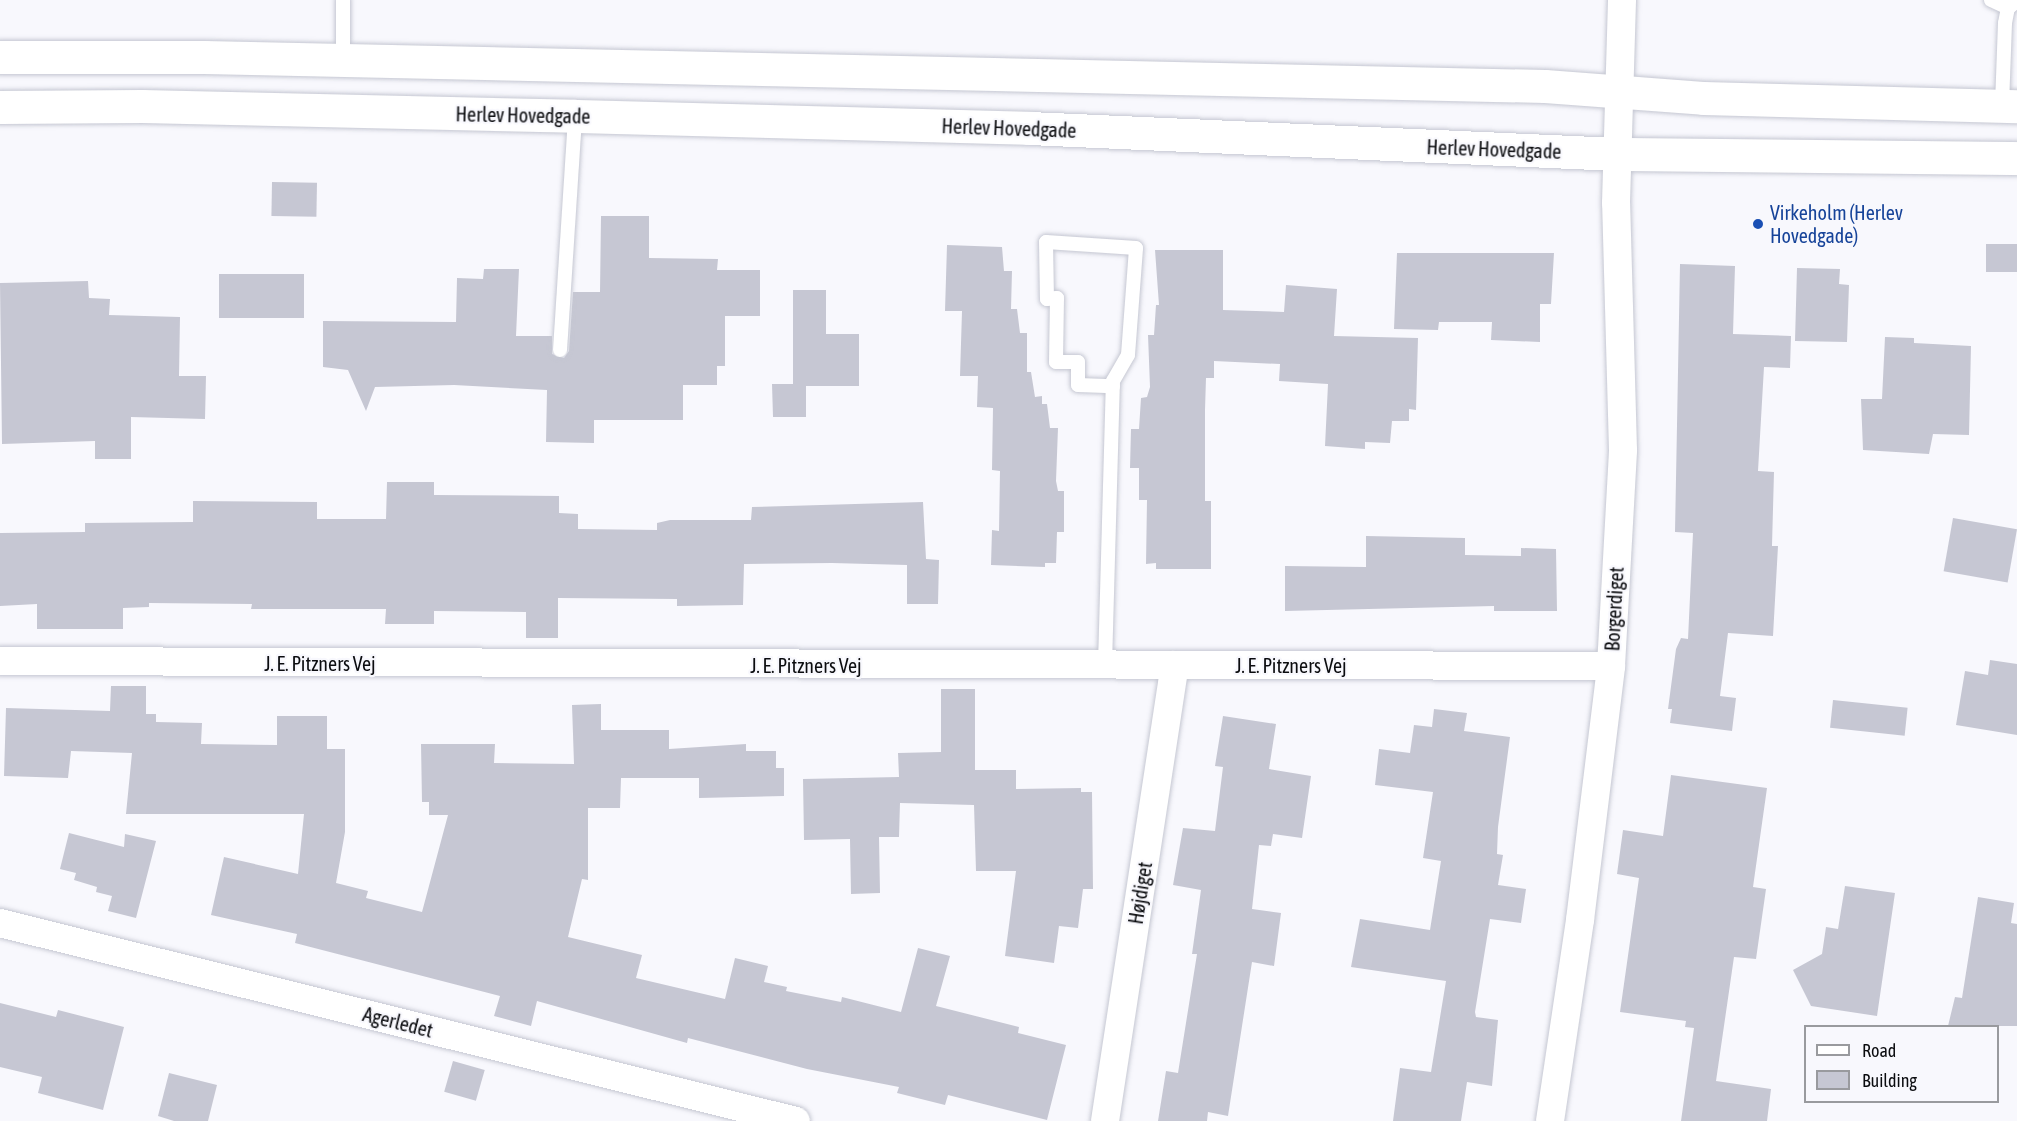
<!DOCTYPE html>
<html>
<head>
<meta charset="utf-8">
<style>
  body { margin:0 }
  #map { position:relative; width:2017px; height:1121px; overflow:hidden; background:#f8f8fd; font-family:"Asap Condensed",sans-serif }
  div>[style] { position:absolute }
  .building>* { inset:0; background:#c6c7d3; transform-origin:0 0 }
  .roads { filter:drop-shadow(0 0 2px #c5c7d2) drop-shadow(0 0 2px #c5c7d2) }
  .service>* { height:14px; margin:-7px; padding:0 7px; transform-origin:7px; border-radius:7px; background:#fff }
  .minor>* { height:28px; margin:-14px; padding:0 14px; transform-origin:14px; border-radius:14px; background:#fff }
  .secondary>* { height:33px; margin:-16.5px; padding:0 16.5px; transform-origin:16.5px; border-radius:16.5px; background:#fff }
  .dots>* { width:16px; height:16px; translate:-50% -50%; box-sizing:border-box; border:3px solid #f8f8fd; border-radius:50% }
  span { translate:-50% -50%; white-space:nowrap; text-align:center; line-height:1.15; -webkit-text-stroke:4.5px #f8f8fd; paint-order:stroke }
  .street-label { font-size:20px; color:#0b0c0f }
  .transit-label { font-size:20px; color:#164399 }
  .left { translate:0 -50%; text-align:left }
  .legend { position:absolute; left:1804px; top:1025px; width:195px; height:78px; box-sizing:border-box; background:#f8f8fd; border:2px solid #999a9e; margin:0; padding:8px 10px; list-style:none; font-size:18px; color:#0b0c0f }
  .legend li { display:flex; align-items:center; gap:12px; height:30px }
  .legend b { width:30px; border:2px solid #999a9e }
</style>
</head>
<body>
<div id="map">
  <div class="building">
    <i style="left:272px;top:182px;width:45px;height:34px;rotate:1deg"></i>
    <i style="clip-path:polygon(601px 216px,649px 216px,649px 258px,718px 259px,717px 270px,760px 270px,760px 316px,725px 316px,725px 366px,717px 366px,717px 385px,683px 385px,683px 420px,594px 420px,594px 443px,546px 442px,547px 390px,454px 385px,375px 387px,366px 411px,348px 370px,323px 367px,323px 321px,456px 322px,457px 278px,483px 279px,484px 269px,519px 269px,516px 336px,552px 336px,552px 354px,564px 358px,569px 351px,573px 292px,600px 292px)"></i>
    <i style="left:1986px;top:244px;width:31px;height:28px"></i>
    <i style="clip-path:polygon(947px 245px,1002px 247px,1004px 271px,1012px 271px,1011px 309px,1017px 309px,1020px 333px,1027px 333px,1027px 372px,1031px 372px,1035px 397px,1042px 396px,1042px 404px,1047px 404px,1050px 428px,1058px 428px,1056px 481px,1058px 491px,1064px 491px,1064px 532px,1057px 532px,1056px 563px,1045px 563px,1045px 567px,991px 565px,992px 530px,999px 531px,1000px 471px,992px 470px,993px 408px,977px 407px,978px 376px,960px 376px,962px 311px,945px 311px)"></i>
    <i style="clip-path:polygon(1155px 250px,1223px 250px,1223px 310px,1284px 312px,1286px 285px,1337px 289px,1334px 336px,1418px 338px,1416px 410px,1409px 409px,1409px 421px,1392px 421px,1390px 443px,1365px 442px,1365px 449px,1325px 446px,1328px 384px,1279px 381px,1280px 364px,1214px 361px,1214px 378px,1206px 378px,1205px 410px,1205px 501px,1211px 501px,1211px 569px,1156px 569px,1156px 563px,1146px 564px,1147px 500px,1139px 500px,1139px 468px,1130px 468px,1131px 429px,1139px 429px,1141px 398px,1147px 397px,1150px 387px,1148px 335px,1154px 335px,1156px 305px,1159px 305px)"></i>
    <i style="clip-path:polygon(1397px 253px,1554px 253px,1551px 304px,1540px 304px,1540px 342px,1491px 340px,1492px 322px,1439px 322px,1438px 330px,1394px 329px)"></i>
    <i style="clip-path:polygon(1680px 264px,1735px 266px,1733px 334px,1791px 336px,1790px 368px,1764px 367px,1758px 471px,1774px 472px,1772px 546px,1778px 546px,1773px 636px,1728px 633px,1720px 696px,1736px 698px,1732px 731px,1670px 723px,1672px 709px,1668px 709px,1676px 649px,1681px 638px,1688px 639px,1693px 533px,1675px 532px)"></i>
    <i style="clip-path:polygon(1797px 268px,1840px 269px,1839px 284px,1849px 285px,1847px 342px,1795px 341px)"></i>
    <i style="left:219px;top:274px;width:85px;height:44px"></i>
    <i style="clip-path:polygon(88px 281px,89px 298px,110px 299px,109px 315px,180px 317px,179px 376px,206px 376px,205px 419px,131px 417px,131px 459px,95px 459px,95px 441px,2px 444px,0 283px)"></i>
    <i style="clip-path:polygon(793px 290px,826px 290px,826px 334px,859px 334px,859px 386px,806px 386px,806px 417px,773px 417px,772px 384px,793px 384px)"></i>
    <i style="clip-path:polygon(1885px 337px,1914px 338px,1914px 343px,1971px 346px,1969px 435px,1933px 434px,1929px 454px,1863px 450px,1861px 399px,1882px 399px)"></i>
    <i style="clip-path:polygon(387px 482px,434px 482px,434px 495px,559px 496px,559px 513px,578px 514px,578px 529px,657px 530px,657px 523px,670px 520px,751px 520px,752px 507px,923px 502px,926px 559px,939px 560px,938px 604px,907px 604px,907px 565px,832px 563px,744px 564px,743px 605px,677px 606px,677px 599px,558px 598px,558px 638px,526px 638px,526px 612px,434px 611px,434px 624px,385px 624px,386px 609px,251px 609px,252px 604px,149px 603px,149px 607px,123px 608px,123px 629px,37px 629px,37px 604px,0 606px,0 533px,85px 532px,85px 523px,193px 522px,193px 501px,317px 502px,317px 519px,386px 519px)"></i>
    <i style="left:1953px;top:518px;width:65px;height:54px;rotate:10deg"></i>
    <i style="clip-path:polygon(1366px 536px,1465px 538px,1465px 555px,1521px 556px,1521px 548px,1556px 549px,1557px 611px,1494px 611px,1494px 606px,1285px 611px,1285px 566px,1366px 567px)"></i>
    <i style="clip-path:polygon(1990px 660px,2017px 664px,2017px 735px,1956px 725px,1965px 671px,1988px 675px)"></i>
    <i style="clip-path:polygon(111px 686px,146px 686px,146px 714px,156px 714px,156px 722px,202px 723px,201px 744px,277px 745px,277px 716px,327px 716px,327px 749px,345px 749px,345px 832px,336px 883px,368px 891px,366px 898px,422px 912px,448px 815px,429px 815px,429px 802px,422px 802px,421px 744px,495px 744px,494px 763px,574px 764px,572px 705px,601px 704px,601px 730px,669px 730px,669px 749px,746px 744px,746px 751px,776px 751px,776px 768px,784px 768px,784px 796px,699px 798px,699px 778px,621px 778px,620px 808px,588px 808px,588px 880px,582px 879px,568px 937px,642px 955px,636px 978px,725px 999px,735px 958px,768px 966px,764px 982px,787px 987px,786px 991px,841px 1002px,842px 997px,901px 1012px,918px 948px,950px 956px,936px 1006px,1019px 1027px,1018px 1033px,1066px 1045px,1047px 1120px,948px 1095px,945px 1105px,897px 1093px,899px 1087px,807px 1069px,688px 1038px,687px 1043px,537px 1001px,531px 1026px,494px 1016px,500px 996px,295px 943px,297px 934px,211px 915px,224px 857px,298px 874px,304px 814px,126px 814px,132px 753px,71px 751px,68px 778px,4px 776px,6px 708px,110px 711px)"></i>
    <i style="clip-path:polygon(941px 689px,975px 689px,975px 770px,1016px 770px,1016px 789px,1081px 788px,1081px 792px,1092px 792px,1093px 889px,1083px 889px,1078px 928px,1059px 926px,1054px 963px,1005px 956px,1016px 871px,976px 871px,974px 805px,900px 803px,899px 837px,879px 837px,880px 893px,851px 894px,850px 839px,804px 840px,803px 779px,899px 777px,898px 753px,941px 752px)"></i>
    <i style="left:1833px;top:700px;width:75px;height:28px;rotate:6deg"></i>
    <i style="clip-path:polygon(1434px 709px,1467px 713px,1464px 731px,1510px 737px,1498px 827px,1497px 854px,1503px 855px,1498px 885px,1526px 889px,1521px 923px,1490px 919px,1475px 1012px,1476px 1017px,1498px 1020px,1492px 1086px,1467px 1082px,1461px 1121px,1393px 1121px,1400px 1068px,1431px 1072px,1446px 981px,1351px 967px,1360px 919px,1430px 930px,1441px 861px,1423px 858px,1433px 792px,1375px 785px,1379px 749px,1410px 753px,1414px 725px,1432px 727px)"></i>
    <i style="clip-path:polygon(1223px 716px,1276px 724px,1269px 769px,1311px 776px,1302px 838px,1273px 834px,1271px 846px,1259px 845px,1252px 909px,1281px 913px,1274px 966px,1252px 962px,1228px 1116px,1208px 1112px,1207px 1121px,1158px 1121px,1166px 1071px,1178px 1073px,1197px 954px,1192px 954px,1201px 890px,1173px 885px,1183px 828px,1215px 831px,1223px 767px,1215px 766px)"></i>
    <i style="clip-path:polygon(1671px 775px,1767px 788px,1753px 887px,1766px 889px,1756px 959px,1734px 957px,1716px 1081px,1771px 1089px,1767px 1121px,1681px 1121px,1694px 1028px,1685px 1027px,1686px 1021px,1620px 1012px,1639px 878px,1617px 874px,1623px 830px,1663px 836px)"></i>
    <i style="clip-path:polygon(69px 833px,124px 847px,125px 834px,156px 841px,136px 918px,108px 911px,112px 896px,96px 892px,97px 887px,74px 880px,76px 873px,60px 869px)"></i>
    <i style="clip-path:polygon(1845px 886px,1895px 893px,1877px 1016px,1811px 1006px,1793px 970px,1822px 954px,1826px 927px,1838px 929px)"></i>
    <i style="clip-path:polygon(1978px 897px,2014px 903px,2011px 923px,2017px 924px,2017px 1026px,1948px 1026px,1955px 997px,1962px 998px)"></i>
    <i style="clip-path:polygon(0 1003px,56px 1017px,58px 1010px,124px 1027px,103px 1110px,38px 1093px,42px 1077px,0 1067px)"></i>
    <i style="left:453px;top:1061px;width:33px;height:32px;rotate:16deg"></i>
    <i style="clip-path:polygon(169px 1073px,217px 1085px,208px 1121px,174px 1121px,158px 1116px)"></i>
  </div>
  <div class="roads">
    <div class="service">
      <i style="left:1991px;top:0;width:19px;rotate:25deg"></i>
      <i style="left:343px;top:60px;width:60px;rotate:-90deg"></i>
      <i style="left:2002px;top:105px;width:82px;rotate:-87.9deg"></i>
      <i style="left:2005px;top:23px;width:15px;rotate:-79deg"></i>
      <i style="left:2008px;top:8px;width:11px;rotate:-38deg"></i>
      <i style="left:560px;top:350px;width:234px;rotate:-86.3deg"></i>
      <i style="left:1105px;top:665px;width:284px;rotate:-88.4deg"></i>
      <i style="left:1113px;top:381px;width:30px;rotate:-60deg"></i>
      <i style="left:1128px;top:355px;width:107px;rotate:-85.7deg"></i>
      <i style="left:1136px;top:248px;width:90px;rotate:-176.2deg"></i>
      <i style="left:1046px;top:242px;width:57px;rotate:89deg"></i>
      <i style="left:1047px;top:299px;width:10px;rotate:-6deg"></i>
      <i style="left:1057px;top:298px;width:64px;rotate:90.9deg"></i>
      <i style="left:1056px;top:362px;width:22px"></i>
      <i style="left:1078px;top:362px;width:23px;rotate:90deg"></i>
      <i style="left:1078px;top:385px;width:35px;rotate:2deg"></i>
    </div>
    <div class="minor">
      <i style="left:0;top:661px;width:1611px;rotate:0.18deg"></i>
      <i style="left:0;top:923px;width:820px;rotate:13.97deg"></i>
      <i style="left:1105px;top:1121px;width:461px;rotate:-81.3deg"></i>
      <i style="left:1550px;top:1121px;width:203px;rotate:-81.5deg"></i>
      <i style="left:1580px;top:920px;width:256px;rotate:-83deg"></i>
      <i style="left:1611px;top:666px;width:216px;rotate:-86.8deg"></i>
      <i style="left:1623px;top:450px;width:247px;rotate:-91.6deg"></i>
      <i style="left:1616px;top:203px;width:203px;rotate:-88.3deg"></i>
    </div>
    <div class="secondary">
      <i style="left:0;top:57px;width:204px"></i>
      <i style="left:204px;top:57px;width:1341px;rotate:1.24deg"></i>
      <i style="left:1545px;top:86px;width:158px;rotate:4.3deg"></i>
      <i style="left:1703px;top:98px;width:314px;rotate:1.5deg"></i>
      <i style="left:0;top:107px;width:142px;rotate:-0.4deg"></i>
      <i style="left:142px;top:106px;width:433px;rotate:1.3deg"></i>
      <i style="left:575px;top:116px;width:454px;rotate:1.5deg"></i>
      <i style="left:1029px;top:128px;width:590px;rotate:2.53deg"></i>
      <i style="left:1618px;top:154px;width:399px;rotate:0.6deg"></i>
    </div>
  </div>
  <div class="dots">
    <i style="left:1758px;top:224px;background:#1a4fb4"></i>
  </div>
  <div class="street-label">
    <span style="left:523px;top:115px;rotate:1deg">Herlev Hovedgade</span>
    <span style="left:1009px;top:128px;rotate:2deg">Herlev Hovedgade</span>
    <span style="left:1494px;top:149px;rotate:2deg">Herlev Hovedgade</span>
    <span style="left:1614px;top:609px;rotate:-87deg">Borgerdiget</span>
    <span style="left:320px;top:663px">J. E. Pitzners Vej</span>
    <span style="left:806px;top:665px">J. E. Pitzners Vej</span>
    <span style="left:1291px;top:665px">J. E. Pitzners Vej</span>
    <span style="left:1140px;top:893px;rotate:-81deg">Højdiget</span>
    <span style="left:398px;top:1022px;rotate:14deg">Agerledet</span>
  </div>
  <div class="transit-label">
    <span class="left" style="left:1770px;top:224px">Virkeholm (Herlev<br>Hovedgade)</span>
  </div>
  <ul class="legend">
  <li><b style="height:8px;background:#fff"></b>Road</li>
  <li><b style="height:16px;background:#c6c7d3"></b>Building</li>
  </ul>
</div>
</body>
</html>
